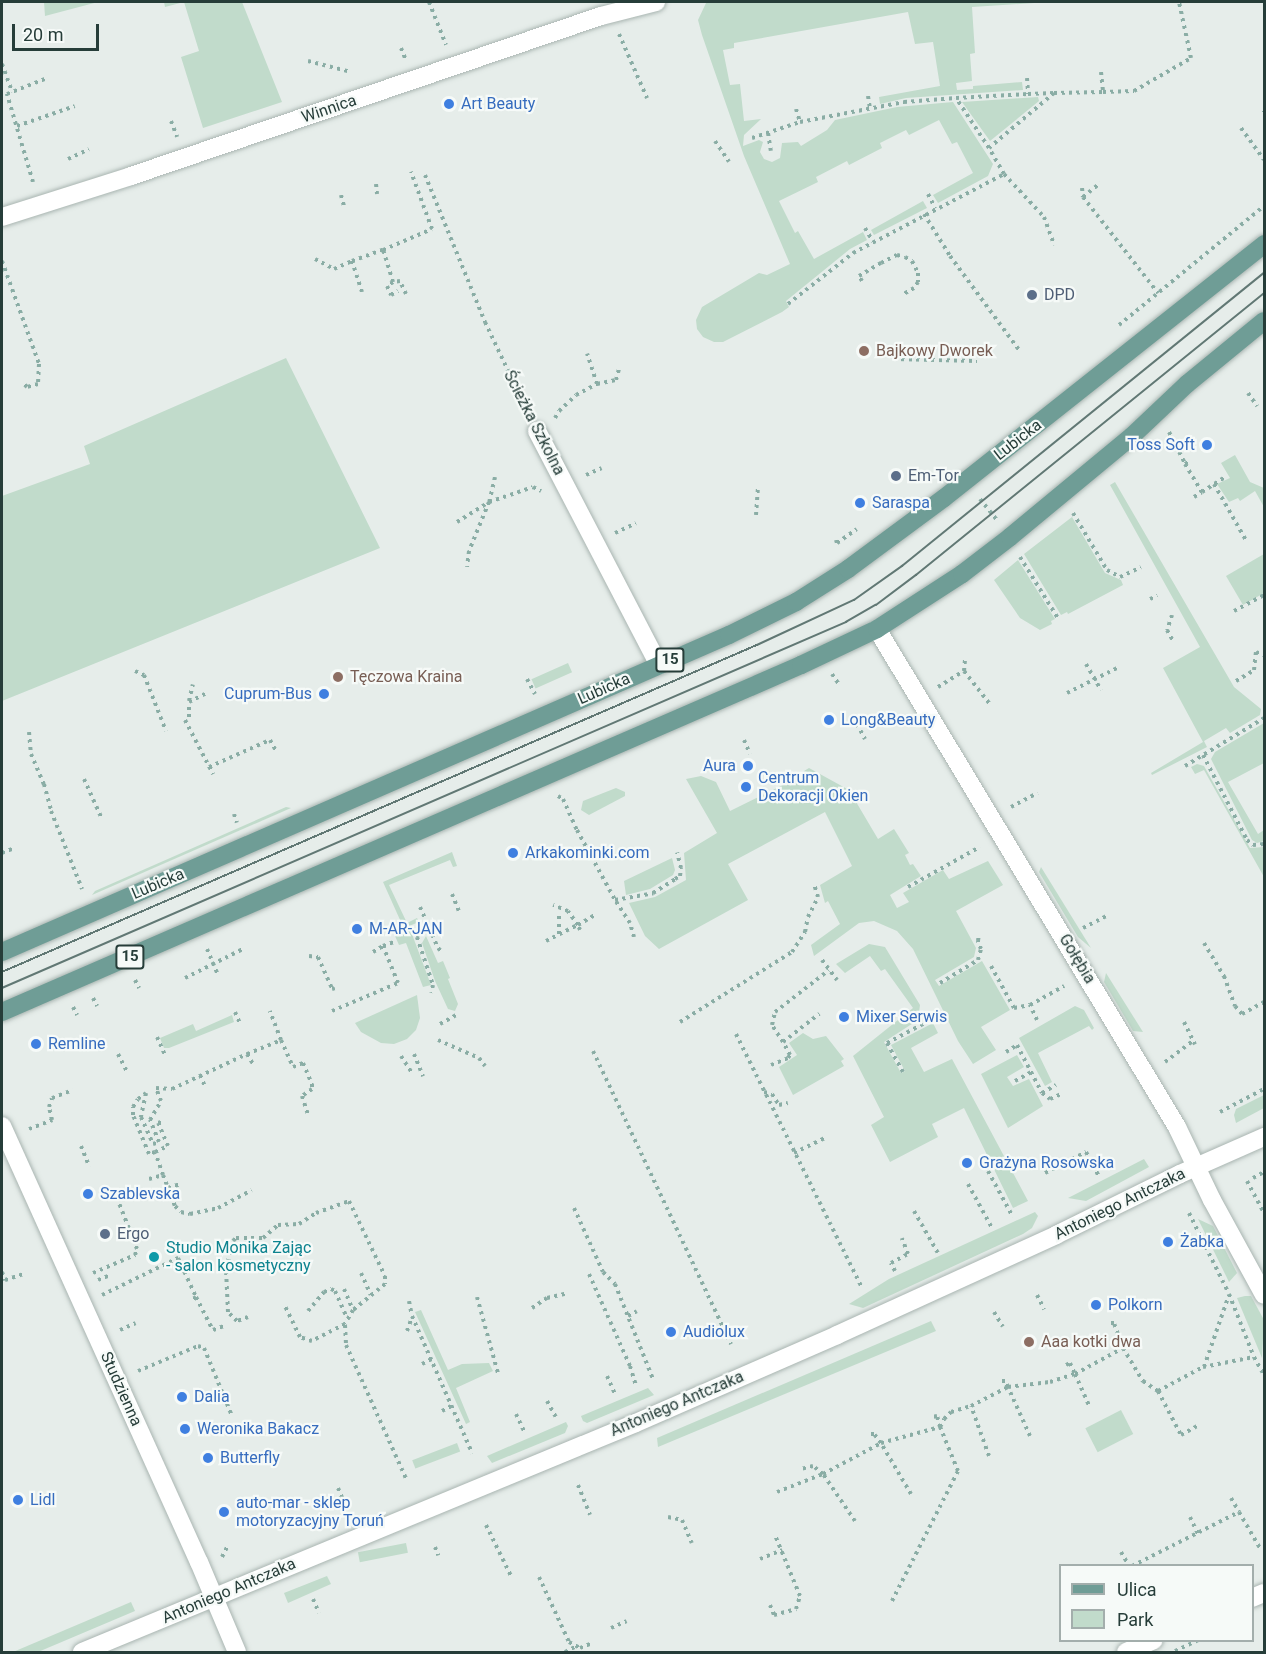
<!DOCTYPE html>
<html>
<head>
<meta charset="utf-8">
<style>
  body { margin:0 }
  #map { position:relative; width:1266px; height:1654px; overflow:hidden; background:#e6edea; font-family:Roboto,sans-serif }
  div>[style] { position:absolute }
  .green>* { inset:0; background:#c1dbcb; transform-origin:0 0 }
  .path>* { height:4px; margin-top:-2px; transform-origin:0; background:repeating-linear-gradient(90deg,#8aada5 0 3px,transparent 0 7.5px) }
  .roads { filter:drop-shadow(0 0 2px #a9b5b1) drop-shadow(0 0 2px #a9b5b1) }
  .minor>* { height:18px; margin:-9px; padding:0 9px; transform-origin:9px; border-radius:9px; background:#fff }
  .major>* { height:18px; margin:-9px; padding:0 9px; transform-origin:9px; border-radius:9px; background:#6f9d96 }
  .tram>* { height:1.5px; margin:-0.75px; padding:0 0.75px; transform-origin:0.75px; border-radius:0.75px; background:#617874 }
  .dots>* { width:16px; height:16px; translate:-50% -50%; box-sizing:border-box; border:3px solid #f6faf8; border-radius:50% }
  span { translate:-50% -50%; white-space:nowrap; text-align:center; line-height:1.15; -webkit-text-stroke:4.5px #f6faf8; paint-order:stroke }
  .shield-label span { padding:2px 4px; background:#f6faf8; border:2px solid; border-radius:4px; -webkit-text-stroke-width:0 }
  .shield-label { font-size:15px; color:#263d39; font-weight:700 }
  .shop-label { font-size:16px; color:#366cbe }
  .left { translate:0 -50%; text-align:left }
  .right { translate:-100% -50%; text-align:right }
  .street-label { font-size:16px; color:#263d39 }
  .service-label { font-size:16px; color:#4e5e75 }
  .education-label { font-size:16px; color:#785e54 }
  .culture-label { font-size:16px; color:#0d838f }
  .frame { position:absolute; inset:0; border:3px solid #263d39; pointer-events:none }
  .legend { position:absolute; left:1059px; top:1564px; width:195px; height:78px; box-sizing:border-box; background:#f6faf8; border:2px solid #a3aeac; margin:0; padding:8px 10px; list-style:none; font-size:18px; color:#263d39 }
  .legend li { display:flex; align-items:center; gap:12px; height:30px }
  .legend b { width:30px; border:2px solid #a3aeac }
  .scale { position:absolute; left:12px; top:24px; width:87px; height:27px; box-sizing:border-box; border:3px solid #263d39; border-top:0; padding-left:8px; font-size:18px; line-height:21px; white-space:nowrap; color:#263d39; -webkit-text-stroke:4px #f6faf8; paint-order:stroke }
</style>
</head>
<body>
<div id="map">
  <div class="green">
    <i style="clip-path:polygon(44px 2px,98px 2px,45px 16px)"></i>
    <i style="clip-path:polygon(164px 2px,242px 2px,282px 102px,203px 128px,181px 57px,199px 51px,184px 2px,165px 7px)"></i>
    <i style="clip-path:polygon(713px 2px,1049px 2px,972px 7px,975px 53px,970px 54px,972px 81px,956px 83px,957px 90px,973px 89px,973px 86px,1022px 82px,1023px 90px,906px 98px,880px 104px,879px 97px,940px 86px,933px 42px,915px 44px,908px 12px,734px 43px,734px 48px,723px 50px,730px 85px,740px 84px,744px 121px,761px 119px,744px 135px,743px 146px,759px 140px,763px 142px,760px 152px,764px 159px,772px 162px,780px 158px,782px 143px,798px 142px,801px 146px,827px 130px,835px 120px,897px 107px,953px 102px,993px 164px,988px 176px,938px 203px,933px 195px,973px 173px,957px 142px,952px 144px,939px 120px,909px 135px,906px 130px,880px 143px,882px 148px,849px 165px,847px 161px,816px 177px,818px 182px,779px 201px,795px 233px,798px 231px,814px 259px,863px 232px,867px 240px,850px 249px,786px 301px,789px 307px,782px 312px,723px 342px,714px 342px,703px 337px,697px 329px,696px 320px,702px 307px,759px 273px,767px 275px,790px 264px,744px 156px,702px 35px,698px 20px,706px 3px)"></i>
    <i style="clip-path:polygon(1038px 97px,1039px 101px,990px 141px,962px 102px)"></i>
    <i style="clip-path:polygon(923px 201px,927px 208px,874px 235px,871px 230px)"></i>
    <i style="clip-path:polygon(286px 358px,380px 548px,2px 701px,2px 496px,90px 464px,84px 446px)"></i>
    <i style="clip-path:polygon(1235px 455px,1250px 482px,1264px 488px,1264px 507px,1255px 491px,1240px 501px,1238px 498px,1229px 502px,1217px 484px,1230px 478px,1221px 463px)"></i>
    <i style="clip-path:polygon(1115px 482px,1234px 687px,1261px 709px,1260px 715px,1230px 733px,1226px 728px,1204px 741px,1207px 747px,1152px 775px,1151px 773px,1203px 742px,1163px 668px,1200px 647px,1110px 485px)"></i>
    <i style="clip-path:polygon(1072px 517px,1105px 573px,1121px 580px,1123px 585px,1068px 614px,1067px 612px,1061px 615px,1024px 554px)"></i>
    <i style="clip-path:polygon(1264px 554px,1264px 593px,1243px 605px,1226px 576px)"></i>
    <i style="clip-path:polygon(1018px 560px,1055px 619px,1051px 621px,1052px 624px,1040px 630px,1020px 618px,994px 580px)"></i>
    <i style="left:568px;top:663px;width:10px;height:40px;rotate:66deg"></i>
    <i style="clip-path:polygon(1264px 723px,1264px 763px,1228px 782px,1258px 834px,1264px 830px,1264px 841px,1257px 843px,1252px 840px,1211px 759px,1215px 752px)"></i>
    <i style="clip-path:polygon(1197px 764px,1204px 766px,1250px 848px,1264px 847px,1264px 877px,1204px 770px,1195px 774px,1191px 767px)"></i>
    <i style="clip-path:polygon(809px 768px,849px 790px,878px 839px,894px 829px,909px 853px,905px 855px,910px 865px,913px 864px,921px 876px,890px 895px,897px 908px,909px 902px,903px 893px,943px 870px,949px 879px,988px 861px,1003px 885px,956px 911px,976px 948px,974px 957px,935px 980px,939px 986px,982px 961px,1010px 1010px,981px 1027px,996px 1050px,973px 1064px,958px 1041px,913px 949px,897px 931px,874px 921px,859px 923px,814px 956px,811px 945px,840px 924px,828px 901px,825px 903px,820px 885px,852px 866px,825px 812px,728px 864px,748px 900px,659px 949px,645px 936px,629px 903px,655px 897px,686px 880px,684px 853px,717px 833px,686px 779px,701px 776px,716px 782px,730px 811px,805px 774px,804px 771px)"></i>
    <i style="clip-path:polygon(616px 788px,625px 792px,625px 796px,589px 815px,581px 810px,583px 801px)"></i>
    <i style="clip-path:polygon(286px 807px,291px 808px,92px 895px,95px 891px)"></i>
    <i style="clip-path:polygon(452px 852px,457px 866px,453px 867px,450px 860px,389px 885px,407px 923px,417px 918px,419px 922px,409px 926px,431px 985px,423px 987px,406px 943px,399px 945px,395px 936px,405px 931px,383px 882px)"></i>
    <i style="clip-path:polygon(672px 858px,675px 870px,673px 875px,650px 889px,626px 895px,624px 881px)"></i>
    <i style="clip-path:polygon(1041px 867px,1091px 948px,1078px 937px,1039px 872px)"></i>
    <i style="clip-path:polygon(426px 936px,438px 963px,443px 961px,450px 978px,448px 979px,458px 1004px,455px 1011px,448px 1009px,435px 981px,422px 943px)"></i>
    <i style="clip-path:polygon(869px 944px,885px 947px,920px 1005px,918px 1020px,884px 1042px,901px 1073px,905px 1071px,891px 1045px,933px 1023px,938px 1033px,911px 1048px,924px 1072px,952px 1059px,1028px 1201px,1013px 1208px,964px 1108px,932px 1124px,938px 1137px,890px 1162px,871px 1125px,884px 1117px,853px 1056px,913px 1008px,885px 969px,881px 971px,870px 956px,845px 973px,836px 964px)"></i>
    <i style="clip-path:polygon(1106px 973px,1143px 1032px,1133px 1031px,1104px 982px)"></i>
    <i style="clip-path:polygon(417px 995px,420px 1018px,416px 1030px,407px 1039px,394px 1044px,381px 1043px,361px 1032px,355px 1023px)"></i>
    <i style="clip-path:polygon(1075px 1006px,1084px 1010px,1094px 1028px,1092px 1030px,1089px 1026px,1038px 1053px,1052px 1082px,1045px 1086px,1019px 1038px)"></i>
    <i style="clip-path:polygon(232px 1015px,234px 1022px,169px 1048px,164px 1048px,160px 1038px,193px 1024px,196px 1031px)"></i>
    <i style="clip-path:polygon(803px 1033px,813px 1039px,826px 1036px,844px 1059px,841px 1061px,844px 1066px,793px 1095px,779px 1067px,797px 1055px,789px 1043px)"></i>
    <i style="clip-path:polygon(1017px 1055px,1024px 1067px,1007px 1077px,1013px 1086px,1029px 1079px,1043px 1106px,1008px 1128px,981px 1074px)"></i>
    <i style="clip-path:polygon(1264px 1095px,1264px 1108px,1236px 1123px,1234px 1115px,1236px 1109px)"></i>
    <i style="clip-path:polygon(1144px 1159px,1149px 1167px,1086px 1201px,1068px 1198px)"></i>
    <i style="clip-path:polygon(1035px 1212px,1038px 1216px,1032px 1228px,1023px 1234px,863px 1308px,849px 1304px,889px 1279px)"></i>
    <i style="clip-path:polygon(1198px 1219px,1213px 1226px,1237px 1273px,1229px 1282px)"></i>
    <i style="clip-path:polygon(1245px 1296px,1251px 1296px,1264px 1320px,1262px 1358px,1237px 1298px)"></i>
    <i style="clip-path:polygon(421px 1310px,448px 1370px,462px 1364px,489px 1363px,493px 1371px,456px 1388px,470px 1422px,466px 1424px,415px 1312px)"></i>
    <i style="clip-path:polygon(931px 1321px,936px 1331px,658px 1447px,657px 1438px)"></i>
    <i style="clip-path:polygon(648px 1388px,654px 1395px,587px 1423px,583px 1421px,581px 1416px)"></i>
    <i style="left:1121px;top:1410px;width:27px;height:40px;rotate:63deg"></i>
    <i style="clip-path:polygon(566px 1422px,568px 1426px,565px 1433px,492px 1463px,487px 1456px)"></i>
    <i style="left:457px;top:1443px;width:9px;height:48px;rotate:69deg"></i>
    <i style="left:406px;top:1543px;width:10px;height:49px;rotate:79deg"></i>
    <i style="clip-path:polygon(327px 1576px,331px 1584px,288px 1603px,284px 1593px)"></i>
    <i style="clip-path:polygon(131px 1602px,135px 1611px,38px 1652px,13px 1652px)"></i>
  </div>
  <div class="path">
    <i style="left:429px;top:2px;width:46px;rotate:68.4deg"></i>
    <i style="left:619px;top:34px;width:70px;rotate:66.4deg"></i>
    <i style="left:401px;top:48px;width:11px;rotate:68deg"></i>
    <i style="left:308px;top:61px;width:44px;rotate:14.3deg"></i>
    <i style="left:2px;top:64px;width:30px;rotate:70deg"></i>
    <i style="left:1101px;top:72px;width:20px;rotate:84deg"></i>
    <i style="left:1027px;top:78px;width:16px;rotate:86deg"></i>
    <i style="left:1054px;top:93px;width:85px;rotate:139.8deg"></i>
    <i style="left:989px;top:148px;width:60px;rotate:-123.4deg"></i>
    <i style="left:956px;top:98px;width:72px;rotate:-3.2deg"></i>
    <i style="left:1028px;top:94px;width:26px;rotate:-2deg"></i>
    <i style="left:1054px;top:93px;width:49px;rotate:-1.2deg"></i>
    <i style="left:1103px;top:92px;width:31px;rotate:-2deg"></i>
    <i style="left:1134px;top:91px;width:66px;rotate:-30.1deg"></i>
    <i style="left:1191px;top:58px;width:57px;rotate:-102.1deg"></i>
    <i style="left:868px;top:96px;width:13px;rotate:81deg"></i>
    <i style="left:796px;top:109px;width:14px;rotate:73deg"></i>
    <i style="left:1264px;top:111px;width:1px;rotate:90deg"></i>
    <i style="left:171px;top:121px;width:17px;rotate:69deg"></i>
    <i style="left:17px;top:126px;width:61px;rotate:-19deg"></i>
    <i style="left:1241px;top:128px;width:39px;rotate:54deg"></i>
    <i style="left:768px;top:133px;width:18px;rotate:81deg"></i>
    <i style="left:752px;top:138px;width:51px;rotate:-18.4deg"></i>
    <i style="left:800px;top:122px;width:106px;rotate:-10.9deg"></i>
    <i style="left:904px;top:102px;width:52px;rotate:-4.4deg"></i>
    <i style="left:715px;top:141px;width:25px;rotate:56deg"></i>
    <i style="left:68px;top:159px;width:23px;rotate:-25deg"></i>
    <i style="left:1004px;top:174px;width:59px;rotate:47.1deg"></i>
    <i style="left:1044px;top:217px;width:30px;rotate:70deg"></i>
    <i style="left:425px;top:175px;width:159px;rotate:67.8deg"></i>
    <i style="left:485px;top:322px;width:98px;rotate:64.7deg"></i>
    <i style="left:33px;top:182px;width:92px;rotate:-106.5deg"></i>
    <i style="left:7px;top:94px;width:43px;rotate:-21.8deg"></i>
    <i style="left:376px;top:184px;width:10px;rotate:84deg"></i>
    <i style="left:1082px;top:188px;width:9px;rotate:84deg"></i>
    <i style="left:1083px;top:197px;width:122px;rotate:52deg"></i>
    <i style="left:928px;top:194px;width:16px;rotate:63deg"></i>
    <i style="left:341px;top:195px;width:11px;rotate:75deg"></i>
    <i style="left:1083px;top:197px;width:22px;rotate:-39deg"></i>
    <i style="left:924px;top:214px;width:49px;rotate:58.2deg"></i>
    <i style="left:950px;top:256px;width:117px;rotate:53.7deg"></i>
    <i style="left:865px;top:228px;width:16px;rotate:60deg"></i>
    <i style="left:315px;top:259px;width:21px;rotate:28deg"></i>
    <i style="left:334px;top:269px;width:20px;rotate:-24deg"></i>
    <i style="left:2px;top:261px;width:109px;rotate:70.2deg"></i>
    <i style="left:39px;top:364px;width:20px;rotate:93deg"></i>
    <i style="left:38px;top:384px;width:11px;rotate:165deg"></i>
    <i style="left:27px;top:387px;width:4px;rotate:-135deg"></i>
    <i style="left:862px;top:281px;width:6px;rotate:-121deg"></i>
    <i style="left:859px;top:276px;width:26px;rotate:-31deg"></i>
    <i style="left:881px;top:263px;width:18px;rotate:-27deg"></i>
    <i style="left:897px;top:255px;width:8px;rotate:14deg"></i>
    <i style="left:905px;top:257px;width:8px;rotate:30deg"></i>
    <i style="left:912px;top:261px;width:13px;rotate:63deg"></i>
    <i style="left:918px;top:273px;width:9px;rotate:90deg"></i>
    <i style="left:918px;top:282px;width:7px;rotate:124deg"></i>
    <i style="left:914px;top:288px;width:14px;rotate:150deg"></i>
    <i style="left:393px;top:282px;width:7px;rotate:146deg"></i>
    <i style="left:387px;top:286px;width:10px;rotate:66deg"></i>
    <i style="left:391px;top:295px;width:8px;rotate:-30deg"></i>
    <i style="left:362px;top:292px;width:33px;rotate:-108deg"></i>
    <i style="left:352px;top:261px;width:33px;rotate:-20deg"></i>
    <i style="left:406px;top:294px;width:14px;rotate:-115deg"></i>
    <i style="left:400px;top:281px;width:7px;rotate:172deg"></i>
    <i style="left:393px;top:282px;width:34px;rotate:-107deg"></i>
    <i style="left:383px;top:250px;width:53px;rotate:-23.2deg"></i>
    <i style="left:432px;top:229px;width:61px;rotate:-110.2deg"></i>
    <i style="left:788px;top:304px;width:83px;rotate:-38.1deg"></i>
    <i style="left:853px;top:253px;width:170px;rotate:-27.6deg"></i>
    <i style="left:1004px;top:174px;width:30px;rotate:-120deg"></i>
    <i style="left:1119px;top:325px;width:188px;rotate:-39.4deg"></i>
    <i style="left:894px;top:359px;width:83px;rotate:1.4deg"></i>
    <i style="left:597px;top:384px;width:19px;rotate:-12deg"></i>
    <i style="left:616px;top:380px;width:11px;rotate:-75deg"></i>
    <i style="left:1248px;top:393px;width:16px;rotate:55deg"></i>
    <i style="left:555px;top:418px;width:8px;rotate:-60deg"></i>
    <i style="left:559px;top:411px;width:23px;rotate:-43deg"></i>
    <i style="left:576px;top:395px;width:24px;rotate:-28deg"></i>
    <i style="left:597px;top:384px;width:32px;rotate:-108deg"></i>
    <i style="left:1169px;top:432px;width:36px;rotate:63deg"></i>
    <i style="left:1185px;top:464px;width:6px;rotate:-31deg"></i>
    <i style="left:1185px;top:464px;width:33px;rotate:59deg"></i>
    <i style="left:1202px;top:492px;width:27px;rotate:-33deg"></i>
    <i style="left:586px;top:475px;width:17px;rotate:-24deg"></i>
    <i style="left:495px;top:477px;width:26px;rotate:103deg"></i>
    <i style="left:489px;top:502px;width:46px;rotate:-18.8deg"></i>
    <i style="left:533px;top:487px;width:9px;rotate:27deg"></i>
    <i style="left:1214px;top:484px;width:67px;rotate:60.4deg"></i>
    <i style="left:1194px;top:497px;width:9px;rotate:-32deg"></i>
    <i style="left:980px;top:499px;width:26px;rotate:51deg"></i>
    <i style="left:1073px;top:513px;width:66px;rotate:59.2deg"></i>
    <i style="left:1107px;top:570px;width:15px;rotate:28deg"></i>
    <i style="left:1120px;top:577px;width:23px;rotate:-25deg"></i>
    <i style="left:756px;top:515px;width:26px;rotate:-86deg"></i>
    <i style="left:457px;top:522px;width:38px;rotate:-32deg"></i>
    <i style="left:489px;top:502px;width:53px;rotate:112.2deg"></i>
    <i style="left:469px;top:551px;width:16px;rotate:97deg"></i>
    <i style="left:615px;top:533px;width:23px;rotate:-25deg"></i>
    <i style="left:836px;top:540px;width:3px;rotate:72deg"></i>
    <i style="left:837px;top:543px;width:24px;rotate:-35deg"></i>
    <i style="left:1020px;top:557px;width:74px;rotate:58.2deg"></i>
    <i style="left:1150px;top:599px;width:8px;rotate:-23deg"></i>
    <i style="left:1234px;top:611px;width:34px;rotate:-28deg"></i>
    <i style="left:1172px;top:615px;width:16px;rotate:108deg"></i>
    <i style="left:1167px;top:630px;width:13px;rotate:61deg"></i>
    <i style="left:1086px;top:664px;width:30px;rotate:60deg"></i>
    <i style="left:135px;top:671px;width:10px;rotate:24deg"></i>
    <i style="left:144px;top:675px;width:60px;rotate:68.6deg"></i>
    <i style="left:964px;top:671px;width:12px;rotate:-85deg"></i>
    <i style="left:832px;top:674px;width:11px;rotate:56deg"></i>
    <i style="left:527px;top:679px;width:17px;rotate:62deg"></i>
    <i style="left:1236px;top:681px;width:21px;rotate:-31deg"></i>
    <i style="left:1254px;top:670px;width:18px;rotate:-84deg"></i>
    <i style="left:1256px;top:652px;width:9px;rotate:21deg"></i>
    <i style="left:938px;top:687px;width:31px;rotate:-32deg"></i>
    <i style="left:964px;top:671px;width:41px;rotate:52deg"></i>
    <i style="left:1067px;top:693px;width:56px;rotate:-26.6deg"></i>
    <i style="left:189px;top:701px;width:17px;rotate:-77deg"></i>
    <i style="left:189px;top:717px;width:15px;rotate:-90deg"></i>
    <i style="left:189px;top:702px;width:22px;rotate:-27deg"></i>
    <i style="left:185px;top:720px;width:61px;rotate:62.6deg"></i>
    <i style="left:857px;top:724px;width:17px;rotate:62deg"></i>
    <i style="left:29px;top:732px;width:22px;rotate:85deg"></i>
    <i style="left:31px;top:754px;width:33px;rotate:67deg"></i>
    <i style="left:44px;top:784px;width:28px;rotate:75deg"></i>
    <i style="left:51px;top:811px;width:84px;rotate:68.3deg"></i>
    <i style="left:744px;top:740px;width:15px;rotate:67deg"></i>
    <i style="left:1203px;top:755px;width:96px;rotate:62.6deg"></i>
    <i style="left:1247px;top:840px;width:8px;rotate:40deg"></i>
    <i style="left:1253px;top:845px;width:11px;rotate:-5deg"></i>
    <i style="left:1185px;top:766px;width:92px;rotate:-31.3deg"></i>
    <i style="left:209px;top:767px;width:67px;rotate:-23.9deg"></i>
    <i style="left:270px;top:740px;width:13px;rotate:61deg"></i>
    <i style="left:84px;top:779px;width:44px;rotate:65.8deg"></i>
    <i style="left:558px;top:796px;width:6px;rotate:31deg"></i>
    <i style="left:563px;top:799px;width:34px;rotate:66deg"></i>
    <i style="left:577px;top:830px;width:80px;rotate:61.5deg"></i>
    <i style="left:1011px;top:807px;width:30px;rotate:-28deg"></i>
    <i style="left:234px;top:814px;width:9px;rotate:72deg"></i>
    <i style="left:2px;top:853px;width:11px;rotate:-22deg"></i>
    <i style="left:908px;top:887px;width:82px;rotate:-29.1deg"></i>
    <i style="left:452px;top:894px;width:18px;rotate:68deg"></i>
    <i style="left:420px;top:907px;width:45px;rotate:66.3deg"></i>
    <i style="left:438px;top:948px;width:7px;rotate:45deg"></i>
    <i style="left:559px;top:916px;width:19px;rotate:90deg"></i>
    <i style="left:427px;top:923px;width:7px;rotate:146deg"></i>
    <i style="left:421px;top:927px;width:11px;rotate:112deg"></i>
    <i style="left:417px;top:937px;width:51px;rotate:71.6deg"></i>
    <i style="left:433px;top:985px;width:8px;rotate:104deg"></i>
    <i style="left:1083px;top:928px;width:29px;rotate:-27deg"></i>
    <i style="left:580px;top:930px;width:5px;rotate:-112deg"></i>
    <i style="left:578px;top:925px;width:21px;rotate:-31deg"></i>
    <i style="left:634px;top:937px;width:15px;rotate:-106deg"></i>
    <i style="left:630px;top:923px;width:27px;rotate:-123deg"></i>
    <i style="left:615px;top:900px;width:39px;rotate:-10deg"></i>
    <i style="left:653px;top:893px;width:26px;rotate:-32deg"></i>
    <i style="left:675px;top:879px;width:6px;rotate:-31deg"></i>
    <i style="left:680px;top:876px;width:8px;rotate:-83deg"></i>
    <i style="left:681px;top:868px;width:16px;rotate:-104deg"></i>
    <i style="left:546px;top:941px;width:36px;rotate:-27deg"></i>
    <i style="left:578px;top:925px;width:17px;rotate:-126deg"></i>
    <i style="left:568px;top:911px;width:16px;rotate:-158deg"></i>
    <i style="left:1204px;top:943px;width:39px;rotate:59deg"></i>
    <i style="left:1224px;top:976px;width:32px;rotate:70deg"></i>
    <i style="left:1235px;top:1006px;width:11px;rotate:49deg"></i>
    <i style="left:1242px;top:1014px;width:25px;rotate:-29deg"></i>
    <i style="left:207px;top:949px;width:26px;rotate:67deg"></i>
    <i style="left:373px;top:952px;width:12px;rotate:-31deg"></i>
    <i style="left:309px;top:956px;width:9px;rotate:6deg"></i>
    <i style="left:318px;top:957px;width:35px;rotate:66deg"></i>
    <i style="left:332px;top:989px;width:3px;rotate:-18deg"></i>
    <i style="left:822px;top:960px;width:25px;rotate:53deg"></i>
    <i style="left:991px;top:966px;width:48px;rotate:61.3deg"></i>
    <i style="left:1014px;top:1008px;width:16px;rotate:-11deg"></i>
    <i style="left:185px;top:978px;width:65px;rotate:-26.6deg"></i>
    <i style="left:135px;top:980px;width:9px;rotate:63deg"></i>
    <i style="left:940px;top:983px;width:44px;rotate:-31.2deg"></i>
    <i style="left:978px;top:960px;width:11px;rotate:-75deg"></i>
    <i style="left:981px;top:949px;width:9px;rotate:-111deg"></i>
    <i style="left:978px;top:941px;width:7px;rotate:-82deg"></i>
    <i style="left:93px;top:998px;width:9px;rotate:63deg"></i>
    <i style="left:73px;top:1007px;width:9px;rotate:63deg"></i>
    <i style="left:332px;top:1011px;width:72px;rotate:-23deg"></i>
    <i style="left:398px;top:983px;width:40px;rotate:-112deg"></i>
    <i style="left:383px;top:946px;width:12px;rotate:-20deg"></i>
    <i style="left:235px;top:1012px;width:12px;rotate:66deg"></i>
    <i style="left:1037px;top:1020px;width:17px;rotate:-115deg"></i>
    <i style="left:1030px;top:1005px;width:39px;rotate:-29deg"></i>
    <i style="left:680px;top:1022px;width:132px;rotate:-32deg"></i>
    <i style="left:792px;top:952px;width:24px;rotate:-57deg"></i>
    <i style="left:805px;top:932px;width:15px;rotate:-79deg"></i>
    <i style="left:808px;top:917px;width:22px;rotate:-63deg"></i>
    <i style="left:818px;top:897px;width:14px;rotate:-107deg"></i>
    <i style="left:1184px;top:1022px;width:25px;rotate:64deg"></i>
    <i style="left:440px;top:1024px;width:21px;rotate:-29deg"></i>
    <i style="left:736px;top:1034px;width:284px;rotate:63.6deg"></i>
    <i style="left:157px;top:1037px;width:20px;rotate:66deg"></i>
    <i style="left:281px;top:1040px;width:30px;rotate:66deg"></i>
    <i style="left:293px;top:1067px;width:11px;rotate:-22deg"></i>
    <i style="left:303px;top:1063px;width:23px;rotate:67deg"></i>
    <i style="left:312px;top:1084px;width:5px;rotate:90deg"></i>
    <i style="left:312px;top:1089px;width:12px;rotate:145deg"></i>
    <i style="left:302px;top:1096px;width:19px;rotate:72deg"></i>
    <i style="left:438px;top:1040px;width:45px;rotate:23.7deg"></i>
    <i style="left:479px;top:1058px;width:10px;rotate:53deg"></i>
    <i style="left:783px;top:1042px;width:20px;rotate:-123deg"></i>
    <i style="left:772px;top:1025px;width:13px;rotate:-77deg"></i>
    <i style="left:775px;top:1012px;width:68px;rotate:-37.9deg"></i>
    <i style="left:593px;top:1051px;width:324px;rotate:64.8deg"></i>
    <i style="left:1006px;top:1052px;width:13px;rotate:-32deg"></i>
    <i style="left:1017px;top:1045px;width:54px;rotate:62.5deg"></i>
    <i style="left:1042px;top:1093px;width:16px;rotate:-30deg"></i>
    <i style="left:118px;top:1054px;width:20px;rotate:63deg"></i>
    <i style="left:247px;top:1054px;width:37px;rotate:-22deg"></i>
    <i style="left:281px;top:1040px;width:31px;rotate:-111deg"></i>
    <i style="left:414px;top:1054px;width:24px;rotate:68deg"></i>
    <i style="left:401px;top:1056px;width:20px;rotate:57deg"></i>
    <i style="left:1165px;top:1062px;width:35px;rotate:-37deg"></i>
    <i style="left:771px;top:1065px;width:18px;rotate:-22deg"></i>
    <i style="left:788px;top:1058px;width:4px;rotate:-56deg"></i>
    <i style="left:790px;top:1055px;width:15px;rotate:-118deg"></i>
    <i style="left:783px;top:1042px;width:46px;rotate:-37.9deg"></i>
    <i style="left:903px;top:1072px;width:33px;rotate:-119deg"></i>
    <i style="left:887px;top:1043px;width:60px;rotate:-27.8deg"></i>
    <i style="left:200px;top:1075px;width:12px;rotate:66deg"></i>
    <i style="left:1015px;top:1081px;width:18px;rotate:-29deg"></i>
    <i style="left:764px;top:1092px;width:8px;rotate:14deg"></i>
    <i style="left:772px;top:1094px;width:13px;rotate:58deg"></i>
    <i style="left:779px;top:1105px;width:9px;rotate:-13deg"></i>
    <i style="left:1042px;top:1093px;width:10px;rotate:37deg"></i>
    <i style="left:1050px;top:1099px;width:12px;rotate:-24deg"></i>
    <i style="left:1220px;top:1112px;width:50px;rotate:-27.6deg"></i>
    <i style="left:29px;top:1129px;width:25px;rotate:-21deg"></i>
    <i style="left:52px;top:1120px;width:13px;rotate:-103deg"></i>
    <i style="left:49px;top:1107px;width:9px;rotate:-72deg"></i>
    <i style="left:52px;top:1098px;width:22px;rotate:-21deg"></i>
    <i style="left:81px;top:1146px;width:22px;rotate:68deg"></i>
    <i style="left:155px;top:1152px;width:14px;rotate:-25deg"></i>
    <i style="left:168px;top:1146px;width:25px;rotate:-113deg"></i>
    <i style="left:158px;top:1123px;width:6px;rotate:-18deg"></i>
    <i style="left:794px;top:1153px;width:34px;rotate:-26deg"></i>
    <i style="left:988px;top:1171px;width:52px;rotate:61.5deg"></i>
    <i style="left:1045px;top:1173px;width:46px;rotate:-27.1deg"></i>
    <i style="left:1086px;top:1152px;width:26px;rotate:62deg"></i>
    <i style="left:163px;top:1175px;width:33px;rotate:69deg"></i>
    <i style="left:175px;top:1206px;width:8px;rotate:45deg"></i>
    <i style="left:181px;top:1212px;width:9px;rotate:13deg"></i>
    <i style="left:190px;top:1214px;width:29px;rotate:-12deg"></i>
    <i style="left:218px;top:1208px;width:38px;rotate:-28deg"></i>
    <i style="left:1253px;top:1178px;width:13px;rotate:-29deg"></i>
    <i style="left:149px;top:1179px;width:15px;rotate:-16deg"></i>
    <i style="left:163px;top:1175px;width:24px;rotate:-109deg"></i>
    <i style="left:155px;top:1152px;width:6px;rotate:162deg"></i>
    <i style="left:149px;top:1154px;width:42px;rotate:-112.3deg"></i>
    <i style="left:133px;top:1115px;width:8px;rotate:-90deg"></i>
    <i style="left:133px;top:1107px;width:9px;rotate:-58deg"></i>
    <i style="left:138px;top:1099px;width:10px;rotate:-37deg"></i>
    <i style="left:146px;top:1093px;width:25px;rotate:102deg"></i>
    <i style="left:141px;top:1117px;width:30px;rotate:66deg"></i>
    <i style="left:153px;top:1144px;width:6px;rotate:-18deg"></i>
    <i style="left:159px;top:1142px;width:24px;rotate:-112deg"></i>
    <i style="left:150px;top:1120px;width:22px;rotate:-60deg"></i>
    <i style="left:161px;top:1101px;width:14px;rotate:-111deg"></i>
    <i style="left:156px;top:1088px;width:16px;rotate:4deg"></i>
    <i style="left:172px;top:1089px;width:83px;rotate:-25deg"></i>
    <i style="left:247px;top:1054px;width:12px;rotate:59deg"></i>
    <i style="left:1247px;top:1181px;width:36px;rotate:62deg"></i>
    <i style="left:968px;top:1184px;width:50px;rotate:61.4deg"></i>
    <i style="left:168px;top:1188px;width:13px;rotate:-18deg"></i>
    <i style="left:574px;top:1208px;width:70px;rotate:65.6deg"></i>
    <i style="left:603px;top:1272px;width:17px;rotate:45deg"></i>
    <i style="left:615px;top:1284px;width:102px;rotate:68.2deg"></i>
    <i style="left:914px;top:1211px;width:48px;rotate:60.3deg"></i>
    <i style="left:1189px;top:1213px;width:90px;rotate:63.7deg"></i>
    <i style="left:1229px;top:1294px;width:68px;rotate:68.4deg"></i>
    <i style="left:1254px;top:1357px;width:21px;rotate:61deg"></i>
    <i style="left:895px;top:1271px;width:9px;rotate:-117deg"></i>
    <i style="left:891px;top:1263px;width:19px;rotate:-28deg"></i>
    <i style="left:908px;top:1254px;width:17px;rotate:-111deg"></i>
    <i style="left:2px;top:1272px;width:9px;rotate:69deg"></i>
    <i style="left:5px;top:1280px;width:19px;rotate:-18deg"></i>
    <i style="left:93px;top:1273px;width:46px;rotate:-23.2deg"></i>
    <i style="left:135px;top:1255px;width:6px;rotate:-72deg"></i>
    <i style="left:137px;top:1249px;width:55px;rotate:-111.4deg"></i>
    <i style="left:361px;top:1273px;width:24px;rotate:66deg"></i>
    <i style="left:589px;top:1274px;width:101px;rotate:66deg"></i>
    <i style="left:630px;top:1366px;width:21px;rotate:73deg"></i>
    <i style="left:98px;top:1280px;width:11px;rotate:-22deg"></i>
    <i style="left:344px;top:1289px;width:23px;rotate:67deg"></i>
    <i style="left:102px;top:1295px;width:85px;rotate:-26deg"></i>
    <i style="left:178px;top:1258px;width:43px;rotate:65.2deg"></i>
    <i style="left:196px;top:1297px;width:4px;rotate:146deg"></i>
    <i style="left:1037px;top:1295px;width:16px;rotate:63deg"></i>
    <i style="left:196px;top:1297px;width:37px;rotate:63deg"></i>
    <i style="left:213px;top:1330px;width:12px;rotate:-20deg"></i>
    <i style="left:477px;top:1297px;width:79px;rotate:74.6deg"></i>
    <i style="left:409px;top:1301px;width:15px;rotate:79deg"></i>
    <i style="left:412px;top:1316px;width:150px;rotate:66.3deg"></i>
    <i style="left:532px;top:1308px;width:18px;rotate:-34deg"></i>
    <i style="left:547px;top:1298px;width:22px;rotate:-13deg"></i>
    <i style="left:308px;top:1311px;width:25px;rotate:-50deg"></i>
    <i style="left:324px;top:1292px;width:8px;rotate:-23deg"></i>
    <i style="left:331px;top:1289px;width:4px;rotate:27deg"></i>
    <i style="left:335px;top:1291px;width:30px;rotate:66deg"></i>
    <i style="left:994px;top:1312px;width:17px;rotate:59deg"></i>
    <i style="left:628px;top:1316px;width:10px;rotate:-29deg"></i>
    <i style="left:248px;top:1317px;width:12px;rotate:160deg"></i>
    <i style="left:237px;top:1321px;width:13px;rotate:-135deg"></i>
    <i style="left:228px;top:1312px;width:43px;rotate:-92.7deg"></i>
    <i style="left:226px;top:1269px;width:29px;rotate:-76deg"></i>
    <i style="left:233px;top:1241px;width:4px;rotate:-45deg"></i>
    <i style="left:236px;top:1238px;width:27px"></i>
    <i style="left:263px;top:1238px;width:20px;rotate:-41deg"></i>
    <i style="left:278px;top:1225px;width:21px;rotate:-3deg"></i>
    <i style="left:299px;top:1224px;width:20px;rotate:-33deg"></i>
    <i style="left:316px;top:1213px;width:35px;rotate:-20deg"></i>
    <i style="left:349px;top:1201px;width:83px;rotate:64.4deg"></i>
    <i style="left:385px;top:1276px;width:8px;rotate:90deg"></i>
    <i style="left:385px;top:1284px;width:41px;rotate:140.9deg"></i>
    <i style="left:353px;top:1310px;width:16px;rotate:120deg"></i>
    <i style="left:345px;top:1324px;width:37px;rotate:153deg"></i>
    <i style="left:312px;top:1341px;width:13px;rotate:-162deg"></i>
    <i style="left:300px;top:1337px;width:37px;rotate:-116deg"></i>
    <i style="left:345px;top:1325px;width:20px;rotate:87deg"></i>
    <i style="left:346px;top:1345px;width:149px;rotate:65.8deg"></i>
    <i style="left:120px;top:1330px;width:17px;rotate:-24deg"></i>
    <i style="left:407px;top:1331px;width:15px;rotate:-70deg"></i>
    <i style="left:1123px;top:1348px;width:39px;rotate:59deg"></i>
    <i style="left:1143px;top:1381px;width:18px;rotate:34deg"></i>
    <i style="left:1158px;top:1391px;width:51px;rotate:-28.1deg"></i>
    <i style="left:1203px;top:1367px;width:52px;rotate:-11.1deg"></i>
    <i style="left:422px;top:1364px;width:11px;rotate:-27deg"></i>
    <i style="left:1066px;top:1365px;width:4px;rotate:-27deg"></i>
    <i style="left:1070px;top:1363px;width:12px;rotate:66deg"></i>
    <i style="left:1075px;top:1374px;width:55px;rotate:-28.4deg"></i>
    <i style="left:1123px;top:1348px;width:27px;rotate:-110deg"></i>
    <i style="left:1114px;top:1323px;width:5px;rotate:180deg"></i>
    <i style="left:1204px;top:1367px;width:76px;rotate:-70.9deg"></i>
    <i style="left:138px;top:1371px;width:65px;rotate:-22.6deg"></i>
    <i style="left:198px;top:1346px;width:6px;rotate:18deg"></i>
    <i style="left:204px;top:1348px;width:74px;rotate:67.6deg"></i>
    <i style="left:607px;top:1376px;width:20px;rotate:66deg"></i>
    <i style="left:1158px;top:1391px;width:50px;rotate:62.4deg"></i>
    <i style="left:1181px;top:1435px;width:21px;rotate:-29deg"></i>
    <i style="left:547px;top:1401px;width:18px;rotate:61deg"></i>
    <i style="left:442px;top:1411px;width:13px;rotate:-29deg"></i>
    <i style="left:516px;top:1414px;width:19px;rotate:65deg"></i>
    <i style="left:1030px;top:1436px;width:54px;rotate:-114.2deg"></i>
    <i style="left:1008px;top:1387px;width:42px;rotate:-6.8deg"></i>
    <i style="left:1050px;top:1382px;width:26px;rotate:-18deg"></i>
    <i style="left:1075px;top:1374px;width:36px;rotate:66deg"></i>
    <i style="left:989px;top:1456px;width:53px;rotate:-109.8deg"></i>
    <i style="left:971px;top:1406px;width:42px;rotate:-27.2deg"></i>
    <i style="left:1008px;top:1387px;width:7px;rotate:-117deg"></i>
    <i style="left:1005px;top:1381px;width:4px;rotate:180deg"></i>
    <i style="left:578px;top:1485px;width:32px;rotate:68deg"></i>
    <i style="left:338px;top:1488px;width:21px;rotate:67deg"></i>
    <i style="left:777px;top:1492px;width:49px;rotate:-21.4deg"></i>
    <i style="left:823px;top:1474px;width:13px;rotate:-141deg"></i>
    <i style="left:813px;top:1466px;width:12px;rotate:166deg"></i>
    <i style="left:911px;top:1494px;width:59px;rotate:-120.5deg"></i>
    <i style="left:881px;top:1443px;width:61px;rotate:-15.2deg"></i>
    <i style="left:940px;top:1427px;width:11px;rotate:-105deg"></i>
    <i style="left:937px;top:1416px;width:5px;rotate:169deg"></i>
    <i style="left:1231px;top:1498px;width:16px;rotate:60deg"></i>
    <i style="left:668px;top:1517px;width:14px;rotate:12deg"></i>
    <i style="left:682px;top:1520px;width:25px;rotate:67deg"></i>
    <i style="left:1190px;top:1517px;width:19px;rotate:65deg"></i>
    <i style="left:855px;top:1521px;width:57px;rotate:-124.2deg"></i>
    <i style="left:823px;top:1474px;width:66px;rotate:-28.1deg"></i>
    <i style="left:881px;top:1443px;width:11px;rotate:-128deg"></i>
    <i style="left:874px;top:1434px;width:6px;rotate:180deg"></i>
    <i style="left:486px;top:1525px;width:59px;rotate:63.9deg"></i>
    <i style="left:435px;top:1547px;width:9px;rotate:69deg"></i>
    <i style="left:1121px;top:1552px;width:16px;rotate:60deg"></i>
    <i style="left:222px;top:1557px;width:13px;rotate:-63deg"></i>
    <i style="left:760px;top:1559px;width:24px;rotate:-22deg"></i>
    <i style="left:1132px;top:1566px;width:120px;rotate:-26.8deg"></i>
    <i style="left:1239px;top:1512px;width:44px;rotate:59.9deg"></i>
    <i style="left:539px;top:1577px;width:72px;rotate:65.2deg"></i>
    <i style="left:569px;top:1642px;width:13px;rotate:29deg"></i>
    <i style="left:580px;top:1648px;width:11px;rotate:-22deg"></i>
    <i style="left:313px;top:1599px;width:15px;rotate:67deg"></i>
    <i style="left:892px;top:1601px;width:146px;rotate:-63.1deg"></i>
    <i style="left:958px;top:1471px;width:48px;rotate:-112.2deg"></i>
    <i style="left:940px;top:1427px;width:9px;rotate:-63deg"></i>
    <i style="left:944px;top:1419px;width:10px;rotate:-45deg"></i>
    <i style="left:951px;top:1412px;width:21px;rotate:-17deg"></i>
    <i style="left:770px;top:1605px;width:11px;rotate:68deg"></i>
    <i style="left:774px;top:1615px;width:23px;rotate:-15deg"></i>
    <i style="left:796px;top:1609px;width:14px;rotate:-73deg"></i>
    <i style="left:800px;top:1596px;width:66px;rotate:-112.3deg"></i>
    <i style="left:611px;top:1628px;width:17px;rotate:-24deg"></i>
    <i style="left:1175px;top:1651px;width:26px;rotate:-25deg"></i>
    <i style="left:565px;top:1652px;width:11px;rotate:-27deg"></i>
  </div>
  <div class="roads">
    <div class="minor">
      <i style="left:2px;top:217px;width:135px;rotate:-17.6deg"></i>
      <i style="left:131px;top:176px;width:496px;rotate:-18.8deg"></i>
      <i style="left:601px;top:16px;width:57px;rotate:-14.3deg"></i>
      <i style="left:537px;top:431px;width:264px;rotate:62.5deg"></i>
      <i style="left:877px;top:629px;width:581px;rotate:58.93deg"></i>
      <i style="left:1177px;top:1127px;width:81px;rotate:64.4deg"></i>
      <i style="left:1212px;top:1200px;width:108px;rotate:61.3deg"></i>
      <i style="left:2px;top:1126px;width:478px;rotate:65.7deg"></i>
      <i style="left:199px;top:1562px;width:98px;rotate:67.1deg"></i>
      <i style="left:1252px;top:1598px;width:13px;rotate:-23deg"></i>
      <i style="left:82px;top:1652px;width:599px;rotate:-22.46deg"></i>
      <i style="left:636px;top:1423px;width:219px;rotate:-23.6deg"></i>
      <i style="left:837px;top:1335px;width:241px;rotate:-24.5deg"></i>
      <i style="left:1056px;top:1235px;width:138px;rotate:-26.2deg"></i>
      <i style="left:1180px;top:1174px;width:92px;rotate:-23.8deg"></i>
      <i style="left:1126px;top:1652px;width:30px;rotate:-23deg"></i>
    </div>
    <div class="major">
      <i style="left:2px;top:952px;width:793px;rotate:-23.56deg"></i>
      <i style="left:729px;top:635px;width:75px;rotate:-26.2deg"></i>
      <i style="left:796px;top:602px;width:62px;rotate:-32.4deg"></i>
      <i style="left:848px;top:569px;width:119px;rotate:-36.5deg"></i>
      <i style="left:944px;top:498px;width:409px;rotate:-38.4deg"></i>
      <i style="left:2px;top:1012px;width:871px;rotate:-23.47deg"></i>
      <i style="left:801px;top:665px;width:84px;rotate:-25.3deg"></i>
      <i style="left:877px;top:629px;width:101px;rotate:-32.9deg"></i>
      <i style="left:962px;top:574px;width:61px;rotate:-37.6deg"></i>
      <i style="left:1010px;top:537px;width:158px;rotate:-39.6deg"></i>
      <i style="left:1132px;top:436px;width:76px;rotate:-43.4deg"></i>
      <i style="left:1187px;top:384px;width:99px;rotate:-39.3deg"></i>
    </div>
  </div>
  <div class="tram">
    <i style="left:2px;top:972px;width:823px;rotate:-23.42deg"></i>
    <i style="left:757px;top:645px;width:107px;rotate:-24.9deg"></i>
    <i style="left:854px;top:600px;width:59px;rotate:-35.3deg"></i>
    <i style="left:902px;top:566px;width:466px;rotate:-39deg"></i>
    <i style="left:2px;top:988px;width:920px;rotate:-23.44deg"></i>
    <i style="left:846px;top:622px;width:34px;rotate:-30deg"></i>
    <i style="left:876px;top:605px;width:50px;rotate:-36.9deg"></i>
    <i style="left:916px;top:575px;width:448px;rotate:-39deg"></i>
  </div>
  <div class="dots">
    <i style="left:449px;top:104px;background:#3f7fe0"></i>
    <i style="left:1032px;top:295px;background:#5c6f8a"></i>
    <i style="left:864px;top:351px;background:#8d6e63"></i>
    <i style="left:1207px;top:445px;background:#3f7fe0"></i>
    <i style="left:896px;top:476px;background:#5c6f8a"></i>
    <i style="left:860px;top:503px;background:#3f7fe0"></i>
    <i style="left:338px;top:677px;background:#8d6e63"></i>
    <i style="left:324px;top:694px;background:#3f7fe0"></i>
    <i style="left:829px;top:720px;background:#3f7fe0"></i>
    <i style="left:748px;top:766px;background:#3f7fe0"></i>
    <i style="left:746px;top:787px;background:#3f7fe0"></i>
    <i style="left:513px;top:853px;background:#3f7fe0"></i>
    <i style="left:357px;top:929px;background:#3f7fe0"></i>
    <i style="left:844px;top:1017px;background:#3f7fe0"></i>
    <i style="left:36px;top:1044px;background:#3f7fe0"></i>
    <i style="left:967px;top:1163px;background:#3f7fe0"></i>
    <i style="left:88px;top:1194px;background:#3f7fe0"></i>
    <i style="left:105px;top:1234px;background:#5c6f8a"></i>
    <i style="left:1168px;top:1242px;background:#3f7fe0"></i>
    <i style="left:154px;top:1257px;background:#0f9aa8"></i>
    <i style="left:1096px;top:1305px;background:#3f7fe0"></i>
    <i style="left:671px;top:1332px;background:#3f7fe0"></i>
    <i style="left:1029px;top:1342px;background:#8d6e63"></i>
    <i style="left:182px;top:1397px;background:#3f7fe0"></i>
    <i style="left:185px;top:1429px;background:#3f7fe0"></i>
    <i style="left:208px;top:1458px;background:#3f7fe0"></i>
    <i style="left:18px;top:1500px;background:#3f7fe0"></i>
    <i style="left:224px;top:1512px;background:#3f7fe0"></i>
  </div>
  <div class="shield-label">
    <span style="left:670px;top:660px">15</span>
    <span style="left:130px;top:957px">15</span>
  </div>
  <div class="shop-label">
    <span class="left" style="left:461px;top:104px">Art Beauty</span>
    <span class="right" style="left:1195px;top:445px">Toss Soft</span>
    <span class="left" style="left:872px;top:503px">Saraspa</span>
    <span class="right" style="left:312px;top:694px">Cuprum-Bus</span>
    <span class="left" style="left:841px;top:720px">Long&amp;Beauty</span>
    <span class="right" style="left:736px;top:766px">Aura</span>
    <span class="left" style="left:758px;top:787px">Centrum<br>Dekoracji Okien</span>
    <span class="left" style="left:525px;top:853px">Arkakominki.com</span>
    <span class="left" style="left:369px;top:929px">M-AR-JAN</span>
    <span class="left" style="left:856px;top:1017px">Mixer Serwis</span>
    <span class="left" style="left:48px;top:1044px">Remline</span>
    <span class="left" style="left:979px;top:1163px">Grażyna Rosowska</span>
    <span class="left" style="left:100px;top:1194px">Szablevska</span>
    <span class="left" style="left:1180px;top:1242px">Żabka</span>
    <span class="left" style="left:1108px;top:1305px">Polkorn</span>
    <span class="left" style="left:683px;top:1332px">Audiolux</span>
    <span class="left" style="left:194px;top:1397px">Dalia</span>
    <span class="left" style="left:197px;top:1429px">Weronika Bakacz</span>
    <span class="left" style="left:220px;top:1458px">Butterfly</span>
    <span class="left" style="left:30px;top:1500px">Lidl</span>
    <span class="left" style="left:236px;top:1512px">auto-mar - sklep<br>motoryzacyjny Toruń</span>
  </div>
  <div class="street-label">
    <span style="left:329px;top:109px;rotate:-19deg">Winnica</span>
    <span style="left:534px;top:423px;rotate:63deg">Ścieżka Szkolna</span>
    <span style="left:1018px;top:440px;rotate:-38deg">Lubicka</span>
    <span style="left:604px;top:689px;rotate:-24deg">Lubicka</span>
    <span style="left:158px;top:884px;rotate:-23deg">Lubicka</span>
    <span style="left:1077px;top:959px;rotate:59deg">Gołębia</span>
    <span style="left:1120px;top:1204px;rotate:-26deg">Antoniego Antczaka</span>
    <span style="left:121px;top:1389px;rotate:66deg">Studzienna</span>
    <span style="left:677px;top:1404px;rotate:-23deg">Antoniego Antczaka</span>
    <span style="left:229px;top:1591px;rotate:-23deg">Antoniego Antczaka</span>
  </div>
  <div class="service-label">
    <span class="left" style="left:1044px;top:295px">DPD</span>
    <span class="left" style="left:908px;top:476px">Em-Tor</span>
    <span class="left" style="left:117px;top:1234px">Ergo</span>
  </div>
  <div class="education-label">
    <span class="left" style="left:876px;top:351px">Bajkowy Dworek</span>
    <span class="left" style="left:350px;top:677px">Tęczowa Kraina</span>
    <span class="left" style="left:1041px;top:1342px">Aaa kotki dwa</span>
  </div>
  <div class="culture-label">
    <span class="left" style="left:166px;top:1257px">Studio Monika Zając<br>- salon kosmetyczny</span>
  </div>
  <div class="frame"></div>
  <ul class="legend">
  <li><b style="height:8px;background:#6f9d96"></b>Ulica</li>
  <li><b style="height:16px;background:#c1dbcb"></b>Park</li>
  </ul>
  <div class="scale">20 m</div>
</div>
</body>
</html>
